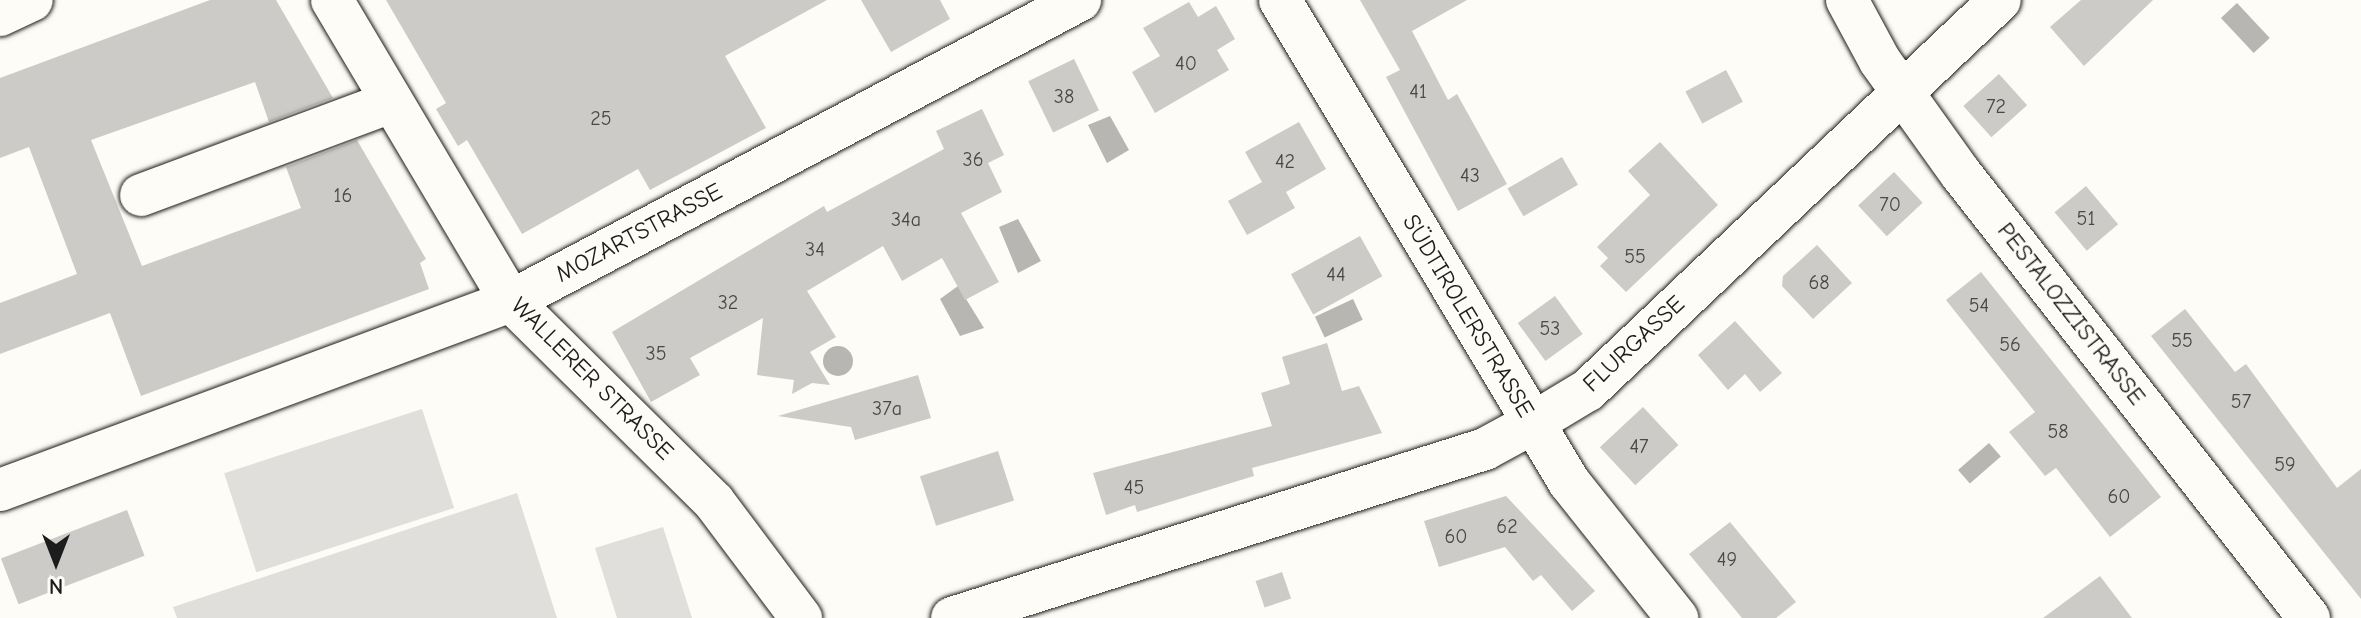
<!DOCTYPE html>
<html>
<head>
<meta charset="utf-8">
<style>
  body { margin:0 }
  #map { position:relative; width:2361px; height:618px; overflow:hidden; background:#fdfcf7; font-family:"Comic Neue",sans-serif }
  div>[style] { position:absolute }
  .green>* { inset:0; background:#e0dfdb; transform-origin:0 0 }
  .water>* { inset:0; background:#b7b6b2; transform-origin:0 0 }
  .round { border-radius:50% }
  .building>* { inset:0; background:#cccbc8; transform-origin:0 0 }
  .roads { filter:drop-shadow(0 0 2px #1c1c1c) drop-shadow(0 0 2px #1c1c1c) }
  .minor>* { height:42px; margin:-21px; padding:0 21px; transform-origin:21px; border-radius:21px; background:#fdfcf7 }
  span { translate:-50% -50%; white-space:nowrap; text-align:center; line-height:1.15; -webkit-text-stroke:6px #fdfcf7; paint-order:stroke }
  .number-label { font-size:20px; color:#484847 }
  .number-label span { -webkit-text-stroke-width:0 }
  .street-label { font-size:24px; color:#1c1c1c }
  .north { position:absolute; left:16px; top:522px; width:80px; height:80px; -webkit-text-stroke:6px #fdfcf7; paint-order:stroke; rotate:180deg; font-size:22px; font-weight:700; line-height:32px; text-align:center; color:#1c1c1c }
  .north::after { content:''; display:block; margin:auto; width:28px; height:36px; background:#1c1c1c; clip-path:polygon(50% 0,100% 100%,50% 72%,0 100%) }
</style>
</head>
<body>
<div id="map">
  <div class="green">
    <i style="left:422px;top:409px;width:104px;height:208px;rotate:72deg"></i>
    <i style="clip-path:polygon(517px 493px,557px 618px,177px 618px,173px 607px)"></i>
    <i style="clip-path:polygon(663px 527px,692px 618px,617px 618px,595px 548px)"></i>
  </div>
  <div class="water">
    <i style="left:2237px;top:3px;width:48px;height:22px;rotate:47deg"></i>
    <i style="clip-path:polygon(1110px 116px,1129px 150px,1107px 163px,1088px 125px)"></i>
    <i style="clip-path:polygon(1018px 219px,1041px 261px,1018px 273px,999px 227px)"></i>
    <i style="clip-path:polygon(958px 286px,984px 328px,960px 336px,940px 299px)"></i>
    <i style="left:1353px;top:299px;width:23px;height:42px;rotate:65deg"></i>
    <i class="round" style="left:823px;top:346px;width:30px;height:30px"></i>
    <i style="left:1989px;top:443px;width:18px;height:41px;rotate:49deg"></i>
  </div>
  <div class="building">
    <i style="clip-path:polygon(210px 0,276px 0,333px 98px,269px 122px,255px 82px,91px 140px,142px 266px,301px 208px,286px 167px,357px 140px,426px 259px,420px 263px,429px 289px,141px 396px,110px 313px,0 354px,0 303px,77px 274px,29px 147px,0 158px,0 78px)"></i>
    <i style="clip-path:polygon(386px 0,827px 0,725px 56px,766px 128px,650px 190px,638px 169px,522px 234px,467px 140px,458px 146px,436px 109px,446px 103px)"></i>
    <i style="clip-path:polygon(861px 0,940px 0,950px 19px,891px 52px)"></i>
    <i style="clip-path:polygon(1360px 0,1467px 0,1412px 31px,1448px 100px,1457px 94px,1507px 184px,1458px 211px,1386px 77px,1400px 70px)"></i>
    <i style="clip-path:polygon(2081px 0,2153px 0,2084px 66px,2050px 27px)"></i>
    <i style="clip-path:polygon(1189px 2px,1198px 17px,1216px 6px,1235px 39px,1217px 50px,1229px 70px,1155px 113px,1132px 72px,1160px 56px,1143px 28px)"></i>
    <i style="left:1074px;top:59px;width:57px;height:51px;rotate:64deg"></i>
    <i style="left:1726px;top:70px;width:36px;height:46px;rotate:62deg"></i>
    <i style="left:1999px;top:74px;width:42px;height:48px;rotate:48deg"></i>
    <i style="clip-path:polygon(982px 109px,1004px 155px,988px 163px,1002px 192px,961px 213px,999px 282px,965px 300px,942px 258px,902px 281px,883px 246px,807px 291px,836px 337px,810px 352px,830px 385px,812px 383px,792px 394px,794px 380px,757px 375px,763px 318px,690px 358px,700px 375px,651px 402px,612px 332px,824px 206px,827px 212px,944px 149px,936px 131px)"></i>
    <i style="clip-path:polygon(1299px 122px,1326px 169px,1286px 192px,1295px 208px,1247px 235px,1228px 201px,1262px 182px,1245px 152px)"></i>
    <i style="clip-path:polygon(1660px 142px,1718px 205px,1626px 292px,1600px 266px,1608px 258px,1597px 247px,1650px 195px,1628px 171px)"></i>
    <i style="left:1562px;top:157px;width:32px;height:63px;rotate:60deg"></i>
    <i style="left:1894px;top:172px;width:42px;height:49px;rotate:47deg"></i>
    <i style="left:2086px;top:186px;width:50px;height:41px;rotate:50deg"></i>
    <i style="left:1360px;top:236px;width:46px;height:79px;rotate:61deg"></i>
    <i style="clip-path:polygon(1817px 245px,1852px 283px,1813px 319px,1782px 286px,1783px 276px)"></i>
    <i style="clip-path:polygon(1981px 272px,2161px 497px,2110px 537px,2056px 468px,2045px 476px,2009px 432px,2035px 412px,1946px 300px)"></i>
    <i style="left:1555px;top:296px;width:47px;height:46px;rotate:54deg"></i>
    <i style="clip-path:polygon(2185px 309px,2235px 372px,2246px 364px,2337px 488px,2361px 469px,2361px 599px,2151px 336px)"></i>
    <i style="clip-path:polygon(1735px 321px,1782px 373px,1760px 392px,1745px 374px,1728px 390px,1698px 355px)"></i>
    <i style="clip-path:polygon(1327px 343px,1342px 391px,1359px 386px,1382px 433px,1252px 468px,1254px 476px,1137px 512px,1135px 505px,1106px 515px,1093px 473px,1272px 426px,1261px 393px,1290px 384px,1282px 357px)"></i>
    <i style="clip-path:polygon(918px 375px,931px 418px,855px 440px,851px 427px,778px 416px)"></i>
    <i style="left:1643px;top:407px;width:52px;height:59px;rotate:47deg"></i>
    <i style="left:998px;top:451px;width:52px;height:82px;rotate:72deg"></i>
    <i style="clip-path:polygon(1506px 496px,1595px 591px,1572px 611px,1541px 575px,1533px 581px,1505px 547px,1439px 567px,1424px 521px)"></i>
    <i style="left:127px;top:510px;width:49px;height:135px;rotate:69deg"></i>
    <i style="clip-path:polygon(1730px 522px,1796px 602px,1776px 618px,1742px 618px,1689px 554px)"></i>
    <i style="left:1282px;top:572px;width:28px;height:28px;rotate:71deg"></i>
    <i style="clip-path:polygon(2100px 576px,2132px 618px,2043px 618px)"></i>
  </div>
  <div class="roads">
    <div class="minor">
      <i style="left:332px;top:0;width:350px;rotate:59.3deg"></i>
      <i style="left:511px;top:301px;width:286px;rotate:44.7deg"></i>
      <i style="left:714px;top:502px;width:145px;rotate:53.1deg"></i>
      <i style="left:1280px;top:0;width:562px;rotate:59.05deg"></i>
      <i style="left:1569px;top:482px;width:174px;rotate:51.5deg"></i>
      <i style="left:1847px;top:0;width:69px;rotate:61.6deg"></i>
      <i style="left:1880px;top:61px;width:139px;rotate:54.4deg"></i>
      <i style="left:1961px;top:174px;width:564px;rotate:51.91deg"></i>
      <i style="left:0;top:15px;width:35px;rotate:-25deg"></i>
      <i style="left:141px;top:195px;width:267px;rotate:-20.4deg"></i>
      <i style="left:0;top:490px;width:545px;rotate:-20.3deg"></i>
      <i style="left:511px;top:301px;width:644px;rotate:-27.88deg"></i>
      <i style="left:952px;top:618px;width:559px;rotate:-17.59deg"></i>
      <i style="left:1485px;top:449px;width:55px;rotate:-28.4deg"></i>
      <i style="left:1533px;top:423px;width:64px;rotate:-31deg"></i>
      <i style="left:1588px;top:390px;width:567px;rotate:-43.43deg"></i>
    </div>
  </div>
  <div class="number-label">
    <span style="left:1186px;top:63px">40</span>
    <span style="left:1418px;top:91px">41</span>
    <span style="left:1064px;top:96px">38</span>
    <span style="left:1996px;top:106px">72</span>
    <span style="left:601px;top:118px">25</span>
    <span style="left:973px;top:159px">36</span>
    <span style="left:1285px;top:161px">42</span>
    <span style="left:1470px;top:175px">43</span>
    <span style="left:343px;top:195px">16</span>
    <span style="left:1890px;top:204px">70</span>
    <span style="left:2086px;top:218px">51</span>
    <span style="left:906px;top:219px">34a</span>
    <span style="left:815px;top:249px">34</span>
    <span style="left:1635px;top:256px">55</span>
    <span style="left:1336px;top:274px">44</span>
    <span style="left:1819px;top:282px">68</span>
    <span style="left:728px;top:302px">32</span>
    <span style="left:1979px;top:305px">54</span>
    <span style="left:1550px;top:328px">53</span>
    <span style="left:2182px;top:340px">55</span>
    <span style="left:2010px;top:344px">56</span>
    <span style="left:656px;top:353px">35</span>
    <span style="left:2241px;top:401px">57</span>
    <span style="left:887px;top:408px">37a</span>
    <span style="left:2058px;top:431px">58</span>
    <span style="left:1639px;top:446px">47</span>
    <span style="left:2285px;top:464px">59</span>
    <span style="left:1134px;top:487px">45</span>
    <span style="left:2119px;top:496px">60</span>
    <span style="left:1507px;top:526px">62</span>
    <span style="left:1456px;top:536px">60</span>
    <span style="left:1727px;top:559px">49</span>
  </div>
  <div class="street-label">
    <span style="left:639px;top:233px;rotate:-28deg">MOZARTSTRASSE</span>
    <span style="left:2071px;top:314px;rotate:52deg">PESTALOZZISTRASSE</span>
    <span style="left:1468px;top:316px;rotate:59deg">SÜDTIROLERSTRASSE</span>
    <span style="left:1634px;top:344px;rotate:-43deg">FLURGASSE</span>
    <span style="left:592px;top:379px;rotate:45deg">WALLERER STRASSE</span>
  </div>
  <div class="north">N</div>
</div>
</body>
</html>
